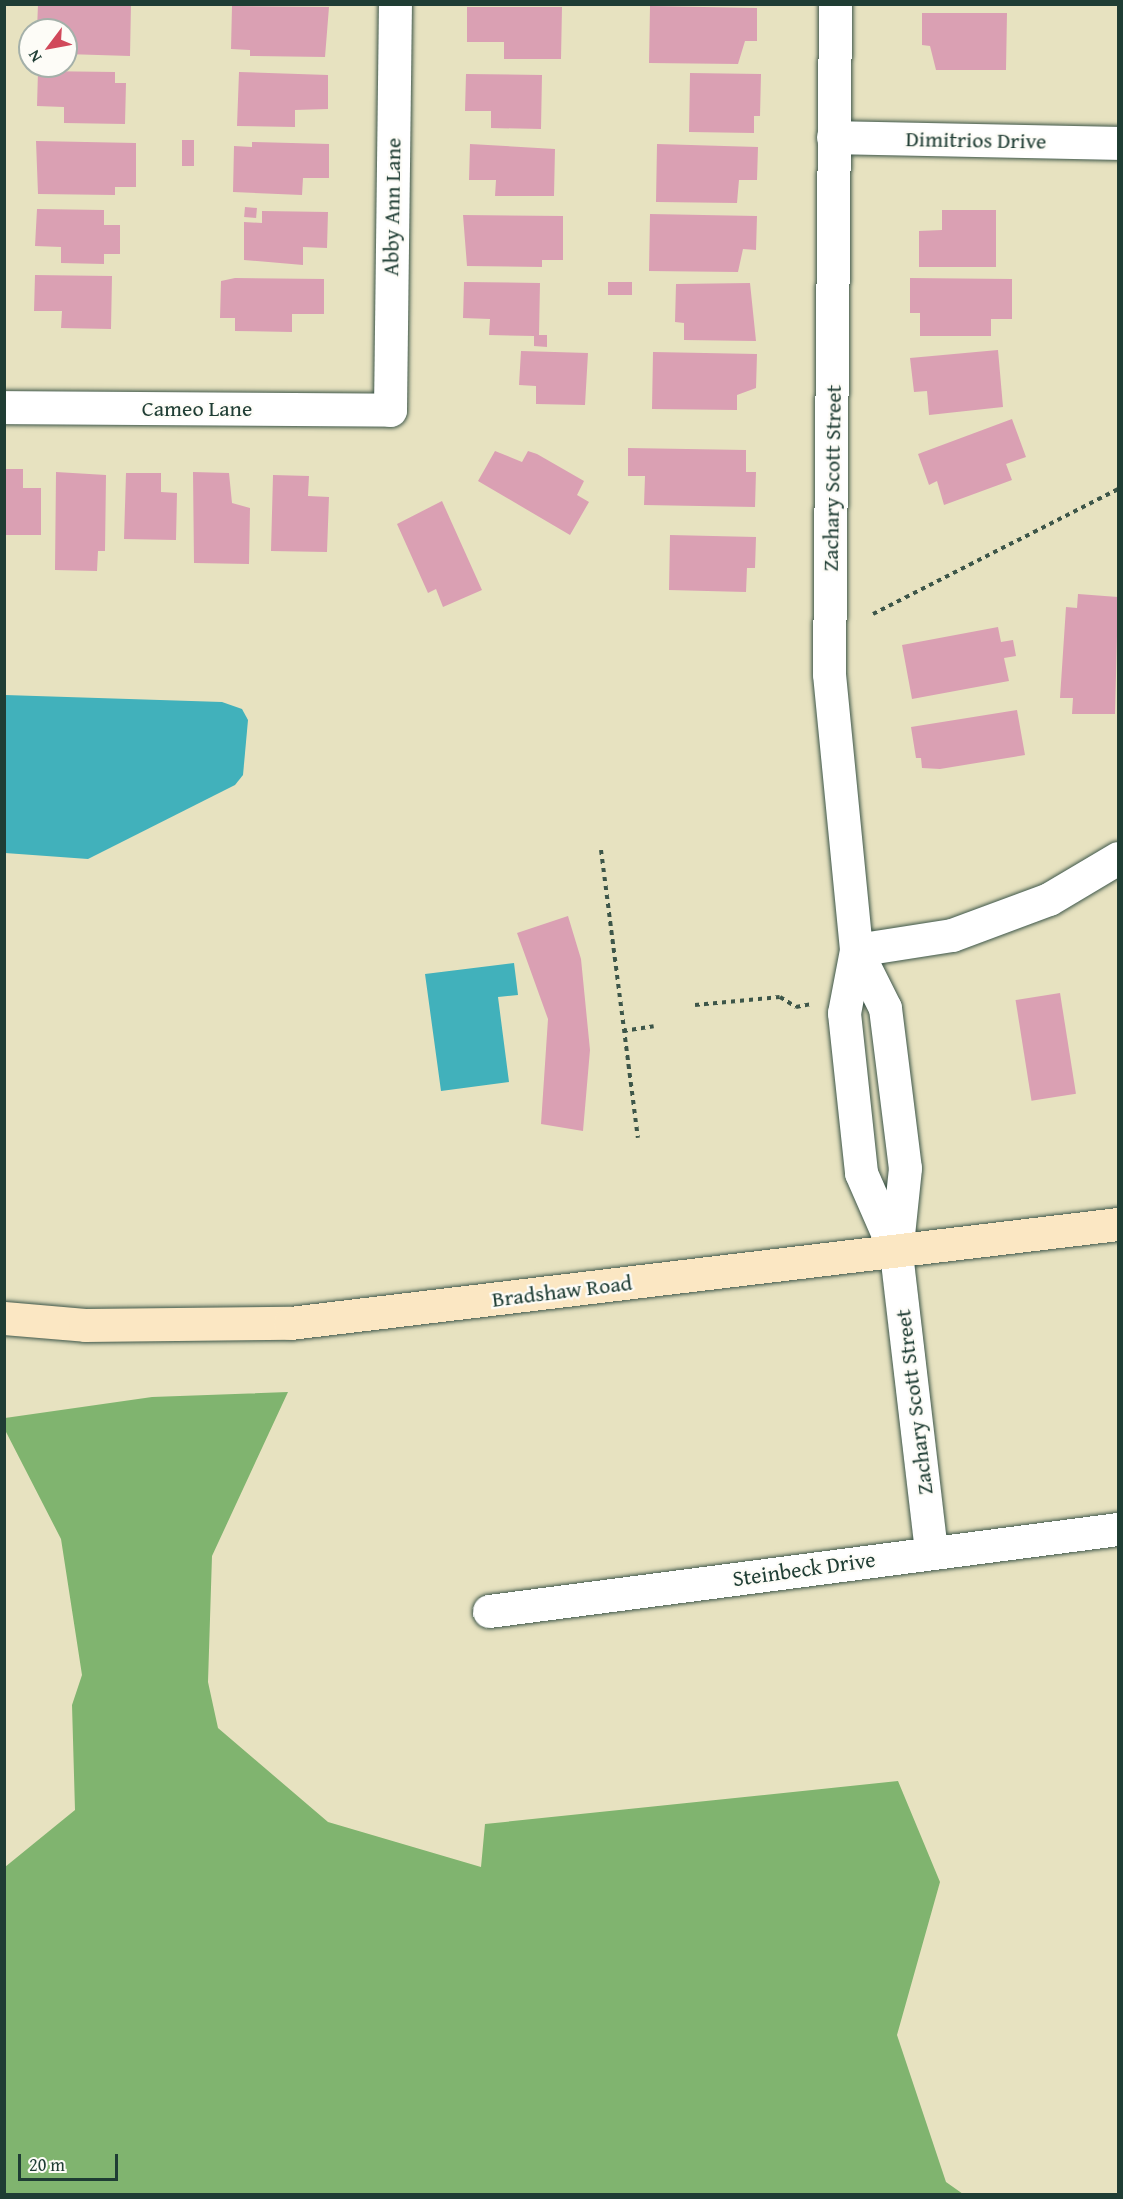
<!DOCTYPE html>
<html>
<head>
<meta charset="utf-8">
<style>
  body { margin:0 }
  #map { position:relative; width:1123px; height:2199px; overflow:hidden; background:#e7e2c0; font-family:"Gentium Book Plus",serif }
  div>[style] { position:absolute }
  .forest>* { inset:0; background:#80b46f }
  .water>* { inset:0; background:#41b1bb }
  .building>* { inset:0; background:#daa0b3; transform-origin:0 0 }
  .path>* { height:4px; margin-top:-2px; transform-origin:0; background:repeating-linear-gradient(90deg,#3d5649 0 4.5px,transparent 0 9px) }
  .roads { filter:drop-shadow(0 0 2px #3d5649) drop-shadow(0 0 2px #3d5649) }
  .street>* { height:33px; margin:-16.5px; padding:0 16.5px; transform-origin:16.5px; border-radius:16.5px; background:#fff }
  .secondary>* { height:33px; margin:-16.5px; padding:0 16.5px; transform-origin:16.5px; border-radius:16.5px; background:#fbe7c3 }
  span { translate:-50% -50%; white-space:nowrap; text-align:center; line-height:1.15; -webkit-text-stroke:4.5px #fdfcf7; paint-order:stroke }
  .street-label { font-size:22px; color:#1f3d34 }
  .frame { position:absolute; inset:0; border:6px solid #1f3d34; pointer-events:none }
  .north { position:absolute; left:18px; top:18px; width:60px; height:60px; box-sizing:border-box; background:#fdfcf7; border:2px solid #a4b0a9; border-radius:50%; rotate:238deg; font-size:16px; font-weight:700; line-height:24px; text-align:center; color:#1f3d34 }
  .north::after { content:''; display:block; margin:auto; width:21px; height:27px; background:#d1495b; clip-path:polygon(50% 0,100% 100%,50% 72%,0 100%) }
  .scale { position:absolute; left:18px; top:2154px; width:100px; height:27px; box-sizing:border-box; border:3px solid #1f3d34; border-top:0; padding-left:8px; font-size:18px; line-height:21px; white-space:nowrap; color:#1f3d34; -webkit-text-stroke:4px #fdfcf7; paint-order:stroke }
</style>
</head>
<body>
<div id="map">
  <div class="forest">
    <i style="clip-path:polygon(288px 1392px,212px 1556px,208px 1682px,218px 1728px,328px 1822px,481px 1867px,485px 1824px,898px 1781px,940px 1882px,897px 2035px,946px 2182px,963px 2194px,5px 2194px,5px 1867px,75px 1810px,72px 1705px,82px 1675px,61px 1539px,5px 1430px,5px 1418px,152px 1397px)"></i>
  </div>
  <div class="water">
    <i style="clip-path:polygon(5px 695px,222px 702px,242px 709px,248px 720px,243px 775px,235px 785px,88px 859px,5px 853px)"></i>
    <i style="clip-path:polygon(514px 963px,518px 995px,498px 997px,509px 1082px,441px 1091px,425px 974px)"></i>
  </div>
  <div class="building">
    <i style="clip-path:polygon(38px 4px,131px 4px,130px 56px,66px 54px,66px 30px,37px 30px)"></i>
    <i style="clip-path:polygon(232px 6px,329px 7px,325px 57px,250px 56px,250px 50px,231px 49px)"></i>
    <i style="clip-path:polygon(650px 6px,757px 8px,757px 41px,745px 41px,738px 64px,649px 63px)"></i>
    <i style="clip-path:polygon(467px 7px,562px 7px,561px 59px,504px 59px,504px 42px,467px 42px)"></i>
    <i style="clip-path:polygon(922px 13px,1007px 13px,1006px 70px,936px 70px,930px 46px,922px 45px)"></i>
    <i style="clip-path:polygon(38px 71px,115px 72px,115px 83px,126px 83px,125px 124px,64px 123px,64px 107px,37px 106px)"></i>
    <i style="clip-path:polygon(239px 72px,328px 75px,328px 109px,295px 110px,295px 127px,237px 126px)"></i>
    <i style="clip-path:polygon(690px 73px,761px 74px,760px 116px,754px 116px,754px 133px,689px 132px)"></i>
    <i style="clip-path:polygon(466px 74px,542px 75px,541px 129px,491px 128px,491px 111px,465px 111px)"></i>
    <i style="left:182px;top:140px;width:12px;height:26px"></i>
    <i style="clip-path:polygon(36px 141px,136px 143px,136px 187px,115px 187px,115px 195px,38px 194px)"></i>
    <i style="clip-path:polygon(252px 142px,329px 144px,329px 178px,303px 178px,302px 195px,233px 192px,234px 146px,252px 147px)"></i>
    <i style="clip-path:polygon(470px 144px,555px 149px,554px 196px,495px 196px,496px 180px,469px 180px)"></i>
    <i style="clip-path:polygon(657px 144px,758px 147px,757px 180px,739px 180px,737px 203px,656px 202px)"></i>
    <i style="left:245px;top:207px;width:12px;height:10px;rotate:5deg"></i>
    <i style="clip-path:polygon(37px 209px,104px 210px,104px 225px,120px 225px,120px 254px,104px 254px,104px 264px,61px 263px,61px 247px,35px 246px)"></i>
    <i style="clip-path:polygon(942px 210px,996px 210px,996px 267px,919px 267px,919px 231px,942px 230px)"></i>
    <i style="clip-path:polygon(262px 211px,328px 212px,327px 248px,303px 247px,303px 265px,244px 260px,244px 222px,262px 223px)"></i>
    <i style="clip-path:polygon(650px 214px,757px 216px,756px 250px,743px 249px,738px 272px,649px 271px)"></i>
    <i style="clip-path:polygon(463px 215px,563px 216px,563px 260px,542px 260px,542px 267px,467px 266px)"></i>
    <i style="clip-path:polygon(35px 275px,112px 276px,111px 329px,61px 328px,62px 311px,34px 311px)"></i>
    <i style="clip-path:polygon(235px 278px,324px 279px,324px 314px,292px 314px,292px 332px,235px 331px,235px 318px,220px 318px,221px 281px)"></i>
    <i style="clip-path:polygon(910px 278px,1012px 279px,1012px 319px,991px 319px,991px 336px,920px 336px,920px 313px,910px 313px)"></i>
    <i style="clip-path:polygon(464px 282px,540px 283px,539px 335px,547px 335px,547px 347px,534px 346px,534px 336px,489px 335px,490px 319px,463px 318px)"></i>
    <i style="left:608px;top:282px;width:24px;height:13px"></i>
    <i style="clip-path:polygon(750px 283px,756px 341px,684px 340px,684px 323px,675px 322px,676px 284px)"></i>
    <i style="clip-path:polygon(998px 350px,1003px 407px,929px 415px,927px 391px,914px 392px,910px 358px)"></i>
    <i style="clip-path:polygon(521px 351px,588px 353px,585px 405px,536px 404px,536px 386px,519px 385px)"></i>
    <i style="clip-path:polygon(653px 352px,757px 354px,756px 388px,737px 395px,737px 410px,652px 409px)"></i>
    <i style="clip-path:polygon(1012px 419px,1026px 457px,1006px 464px,1012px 480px,944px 505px,937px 481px,929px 485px,918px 454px)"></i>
    <i style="clip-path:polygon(628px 448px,746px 450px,746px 472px,756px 472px,755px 507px,644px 505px,645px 476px,628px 476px)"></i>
    <i style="clip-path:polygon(495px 451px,522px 462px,528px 451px,537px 454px,584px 481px,577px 495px,589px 502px,570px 535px,478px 481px)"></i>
    <i style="clip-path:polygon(4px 469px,23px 469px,23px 488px,41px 488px,41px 535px,4px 535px)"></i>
    <i style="clip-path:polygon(56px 472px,106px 475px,105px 551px,98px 551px,97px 571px,55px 570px)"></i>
    <i style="clip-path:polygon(193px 472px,229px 473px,232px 503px,250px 508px,249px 564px,194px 563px)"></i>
    <i style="clip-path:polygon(126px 473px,161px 473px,161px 492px,177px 493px,176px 540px,124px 539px)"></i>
    <i style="clip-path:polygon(273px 475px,309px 476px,308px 496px,329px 497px,327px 552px,271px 551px)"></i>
    <i style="clip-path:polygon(442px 501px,482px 590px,443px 607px,436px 589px,428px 593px,397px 524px)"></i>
    <i style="clip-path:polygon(670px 535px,756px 537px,755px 568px,747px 568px,746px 592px,669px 590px)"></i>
    <i style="clip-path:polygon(1078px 594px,1118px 597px,1115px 714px,1072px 714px,1073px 698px,1060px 698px,1066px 607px,1077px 608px)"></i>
    <i style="clip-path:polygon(998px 627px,1001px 642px,1013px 640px,1016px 656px,1004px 658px,1009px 681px,912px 699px,902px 645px)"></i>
    <i style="clip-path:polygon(1017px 710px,1025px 755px,940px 769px,922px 768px,921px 758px,916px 758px,911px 727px)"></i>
    <i style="clip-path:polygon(568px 916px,581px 959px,590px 1050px,583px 1131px,541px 1124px,548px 1019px,517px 933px)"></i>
    <i style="left:1060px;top:993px;width:102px;height:45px;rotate:81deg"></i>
  </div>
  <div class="path">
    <i style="left:873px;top:614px;width:275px;rotate:-27deg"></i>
    <i style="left:601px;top:850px;width:290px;rotate:82.7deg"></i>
    <i style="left:695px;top:1005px;width:85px;rotate:-5.4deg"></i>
    <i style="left:780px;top:997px;width:19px;rotate:32deg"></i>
    <i style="left:796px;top:1007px;width:15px;rotate:-11deg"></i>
    <i style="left:623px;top:1031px;width:31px;rotate:-9deg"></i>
  </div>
  <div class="roads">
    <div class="street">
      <i style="left:835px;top:4px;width:670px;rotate:90.51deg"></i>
      <i style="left:829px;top:674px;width:277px;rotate:84.4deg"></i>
      <i style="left:856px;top:950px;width:64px;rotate:100.8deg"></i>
      <i style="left:844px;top:1013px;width:161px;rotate:83.9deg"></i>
      <i style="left:861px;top:1173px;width:87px;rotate:66.4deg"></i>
      <i style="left:833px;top:137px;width:285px;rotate:1.2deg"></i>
      <i style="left:4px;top:407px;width:386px;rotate:0.4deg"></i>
      <i style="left:390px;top:410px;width:406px;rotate:-89.3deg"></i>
      <i style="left:856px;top:950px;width:65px;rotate:63.4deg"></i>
      <i style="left:885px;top:1008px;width:161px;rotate:82.9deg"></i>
      <i style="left:905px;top:1168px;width:85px;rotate:96deg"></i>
      <i style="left:896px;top:1253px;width:301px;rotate:83.3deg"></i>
      <i style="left:856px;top:950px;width:97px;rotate:-8.9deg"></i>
      <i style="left:952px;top:935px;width:103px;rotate:-20.4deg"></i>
      <i style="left:1049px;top:899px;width:80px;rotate:-30.7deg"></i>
      <i style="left:489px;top:1611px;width:634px;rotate:-7.43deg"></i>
    </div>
    <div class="secondary">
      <i style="left:4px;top:1318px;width:81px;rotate:4.9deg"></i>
      <i style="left:85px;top:1325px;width:205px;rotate:-0.6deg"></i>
      <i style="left:290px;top:1323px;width:834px;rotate:-6.82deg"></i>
    </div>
  </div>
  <div class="street-label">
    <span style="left:976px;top:140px;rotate:1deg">Dimitrios Drive</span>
    <span style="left:392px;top:207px;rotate:-89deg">Abby Ann Lane</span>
    <span style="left:197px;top:409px">Cameo Lane</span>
    <span style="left:832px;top:478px;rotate:-89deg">Zachary Scott Street</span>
    <span style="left:562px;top:1291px;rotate:-7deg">Bradshaw Road</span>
    <span style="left:914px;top:1402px;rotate:-97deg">Zachary Scott Street</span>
    <span style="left:804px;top:1569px;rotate:-8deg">Steinbeck Drive</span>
  </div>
  <div class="frame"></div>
  <div class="north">N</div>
  <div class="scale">20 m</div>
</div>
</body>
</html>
